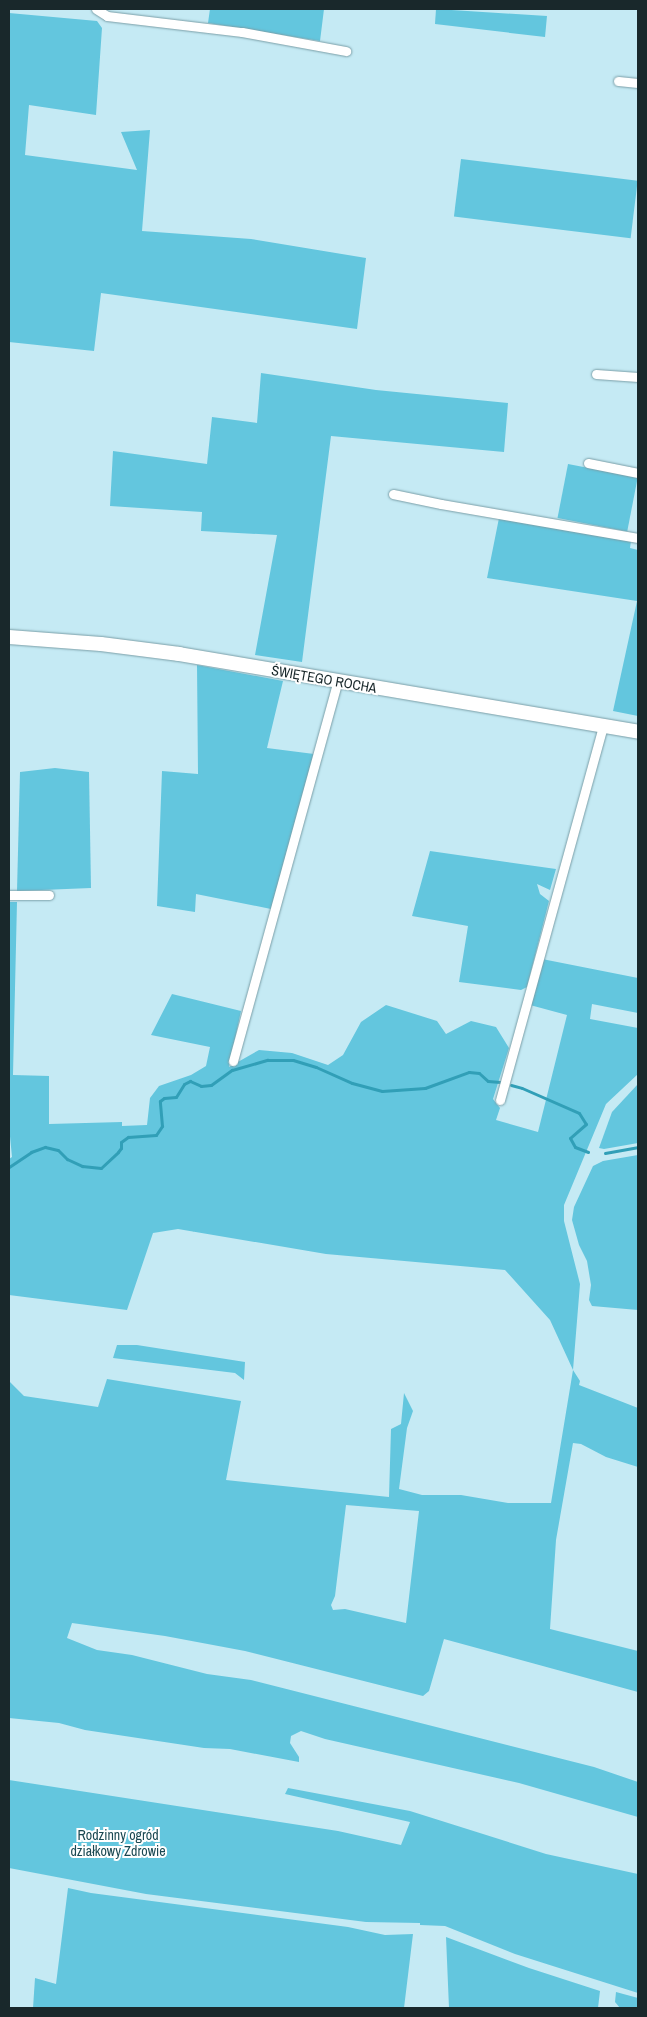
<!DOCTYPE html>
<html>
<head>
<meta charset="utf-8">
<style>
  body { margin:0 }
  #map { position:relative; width:647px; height:2017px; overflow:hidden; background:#c5eaf4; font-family:"Archivo Narrow",sans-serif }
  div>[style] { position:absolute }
  .green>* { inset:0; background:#63c6de; transform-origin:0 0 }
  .stream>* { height:3px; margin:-1.5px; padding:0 1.5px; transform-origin:1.5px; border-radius:1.5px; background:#319fb7 }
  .roads { filter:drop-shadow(0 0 1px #7a9ea7) drop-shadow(0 0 1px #7a9ea7) }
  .street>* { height:9px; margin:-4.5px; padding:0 4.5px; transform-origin:4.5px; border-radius:4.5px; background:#fff }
  .secondary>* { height:14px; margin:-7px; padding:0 7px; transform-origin:7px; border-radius:7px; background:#fff }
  span { translate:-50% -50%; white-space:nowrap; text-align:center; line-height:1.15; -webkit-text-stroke:4px #fff; paint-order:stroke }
  .street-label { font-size:14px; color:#19282b }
  .park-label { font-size:14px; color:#1a4852 }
  .frame { position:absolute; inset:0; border:10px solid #19282b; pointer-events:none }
</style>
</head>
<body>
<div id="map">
  <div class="green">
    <i style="clip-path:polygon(210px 9px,324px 9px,320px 41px,208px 23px)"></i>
    <i style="clip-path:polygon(436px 9px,547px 16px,545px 37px,435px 24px)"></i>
    <i style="clip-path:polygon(9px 13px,97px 21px,102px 28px,96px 115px,29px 105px,25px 155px,137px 170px,121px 132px,150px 130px,142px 231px,251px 239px,366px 258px,357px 329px,101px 293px,94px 351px,9px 342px)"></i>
    <i style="left:461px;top:159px;width:178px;height:58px;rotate:7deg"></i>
    <i style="clip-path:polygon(261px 373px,376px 390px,508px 403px,504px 452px,331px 436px,302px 662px,255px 655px,277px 535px,201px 531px,202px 512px,110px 506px,113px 451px,207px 464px,212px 417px,257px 423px)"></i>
    <i style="left:568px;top:464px;width:71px;height:55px;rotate:11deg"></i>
    <i style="clip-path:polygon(499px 518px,631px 541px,630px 548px,638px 550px,638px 716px,613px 711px,637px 601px,487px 578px)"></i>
    <i style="clip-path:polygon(197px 665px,283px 681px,267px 748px,314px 754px,271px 909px,196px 894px,195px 912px,157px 906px,162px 771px,198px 774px)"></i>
    <i style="clip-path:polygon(55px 768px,89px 772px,91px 888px,17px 891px,20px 772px)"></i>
    <i style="clip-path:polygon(430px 851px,556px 869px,550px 890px,537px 884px,540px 894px,549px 901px,527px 987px,521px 990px,459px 982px,468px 926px,412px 916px)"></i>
    <i style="clip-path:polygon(evenodd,9px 902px,17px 902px,13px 1075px,49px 1076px,49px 1124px,122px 1122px,122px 1126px,147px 1125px,150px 1098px,159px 1086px,191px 1075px,206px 1066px,210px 1047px,151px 1035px,172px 994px,241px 1011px,229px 1067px,259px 1050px,292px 1053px,328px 1065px,343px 1055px,361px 1022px,386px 1005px,437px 1021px,446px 1034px,471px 1021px,496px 1027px,509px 1048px,493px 1099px,500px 1108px,496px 1120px,538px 1132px,567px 1015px,530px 1005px,542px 959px,638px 978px,638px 1013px,592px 1004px,590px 1019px,638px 1028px,638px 1074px,606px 1104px,564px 1205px,564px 1221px,580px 1284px,573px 1370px,580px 1381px,579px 1385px,638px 1408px,638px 1467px,606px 1457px,581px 1444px,573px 1443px,556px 1540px,550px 1629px,638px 1651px,638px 1692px,444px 1639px,429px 1691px,423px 1696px,245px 1651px,165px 1636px,72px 1623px,67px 1638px,97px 1650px,132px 1655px,207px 1674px,251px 1680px,594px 1767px,638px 1782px,638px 1817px,519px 1783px,325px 1739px,301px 1731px,291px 1736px,290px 1743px,299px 1757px,299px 1762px,230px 1749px,204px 1748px,85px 1730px,59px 1723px,9px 1718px,9px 1381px,24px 1396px,98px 1407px,107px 1379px,241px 1401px,226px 1480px,389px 1497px,391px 1429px,401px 1424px,404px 1393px,413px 1411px,407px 1428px,399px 1489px,422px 1495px,461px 1495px,508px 1503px,551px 1503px,573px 1370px,550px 1320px,505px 1270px,326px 1254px,178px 1229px,153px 1233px,127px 1310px,9px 1295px,9px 1159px,12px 1157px,9px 1126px,9px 902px,346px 1505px,419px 1511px,406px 1623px,345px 1609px,333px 1610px,331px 1605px,335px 1596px,346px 1505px)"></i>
    <i style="clip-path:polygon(638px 1084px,638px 1143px,604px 1149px,599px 1148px,612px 1112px)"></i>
    <i style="clip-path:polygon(638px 1155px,638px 1310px,592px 1306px,589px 1300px,591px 1285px,587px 1261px,579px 1245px,572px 1220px,574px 1207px,593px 1166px,603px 1161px)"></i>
    <i style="clip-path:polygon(117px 1345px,137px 1345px,245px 1362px,244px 1380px,235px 1373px,113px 1358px)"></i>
    <i style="clip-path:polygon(9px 1780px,338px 1831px,401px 1845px,410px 1822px,285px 1794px,288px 1788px,410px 1811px,546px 1854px,638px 1874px,638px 1993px,515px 1954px,445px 1926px,420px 1925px,420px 1923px,366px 1922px,146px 1894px,9px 1868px)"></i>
    <i style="clip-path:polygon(68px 1888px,91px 1893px,348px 1927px,385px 1935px,413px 1934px,404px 2008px,33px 2008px,35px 1978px,56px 1984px)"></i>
    <i style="clip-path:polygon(446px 1937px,529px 1968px,600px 1991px,598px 2008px,449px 2008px)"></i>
    <i style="clip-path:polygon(616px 1992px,638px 1998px,638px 2008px,620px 2008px,615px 2002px)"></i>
  </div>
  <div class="stream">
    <i style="left:511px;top:1085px;width:11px;rotate:15deg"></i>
    <i style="left:522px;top:1088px;width:62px;rotate:23.7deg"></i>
    <i style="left:579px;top:1113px;width:13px;rotate:58deg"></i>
    <i style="left:586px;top:1124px;width:21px;rotate:139deg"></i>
    <i style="left:570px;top:1138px;width:10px;rotate:61deg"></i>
    <i style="left:575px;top:1147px;width:14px;rotate:21deg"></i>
    <i style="left:605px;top:1153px;width:34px;rotate:-10deg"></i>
    <i style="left:9px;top:1167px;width:27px;rotate:-34deg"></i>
    <i style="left:31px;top:1152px;width:15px;rotate:-20deg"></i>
    <i style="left:45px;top:1147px;width:13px;rotate:13deg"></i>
    <i style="left:58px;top:1150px;width:13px;rotate:45deg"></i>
    <i style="left:67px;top:1159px;width:17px;rotate:25deg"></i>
    <i style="left:82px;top:1166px;width:19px;rotate:6deg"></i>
    <i style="left:101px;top:1168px;width:23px;rotate:-43deg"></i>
    <i style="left:118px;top:1152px;width:5px;rotate:-53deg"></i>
    <i style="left:121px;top:1148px;width:6px;rotate:-90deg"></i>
    <i style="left:121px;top:1142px;width:9px;rotate:-36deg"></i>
    <i style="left:128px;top:1137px;width:28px;rotate:-4deg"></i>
    <i style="left:156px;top:1135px;width:11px;rotate:-56deg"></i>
    <i style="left:162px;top:1126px;width:25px;rotate:-95deg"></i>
    <i style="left:160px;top:1101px;width:5px;rotate:-37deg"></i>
    <i style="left:164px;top:1098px;width:12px;rotate:-5deg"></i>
    <i style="left:176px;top:1097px;width:15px;rotate:-58deg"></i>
    <i style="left:184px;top:1084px;width:7px;rotate:-27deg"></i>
    <i style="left:190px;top:1081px;width:12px;rotate:24deg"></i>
    <i style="left:201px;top:1086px;width:10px;rotate:-6deg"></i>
    <i style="left:211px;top:1085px;width:26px;rotate:-36deg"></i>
    <i style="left:232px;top:1070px;width:37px;rotate:-16deg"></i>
    <i style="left:268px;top:1060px;width:25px"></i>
    <i style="left:293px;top:1060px;width:24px;rotate:17deg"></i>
    <i style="left:316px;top:1067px;width:39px;rotate:24deg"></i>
    <i style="left:352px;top:1083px;width:31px;rotate:15deg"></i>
    <i style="left:382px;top:1091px;width:43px;rotate:-4deg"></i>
    <i style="left:425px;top:1088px;width:47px;rotate:-20deg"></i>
    <i style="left:469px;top:1072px;width:10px;rotate:6deg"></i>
    <i style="left:479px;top:1073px;width:12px;rotate:42deg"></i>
    <i style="left:488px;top:1081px;width:12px;rotate:5deg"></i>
  </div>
  <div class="roads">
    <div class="street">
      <i style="left:96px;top:9px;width:13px;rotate:32deg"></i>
      <i style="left:107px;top:16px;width:136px;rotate:6.8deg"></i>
      <i style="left:242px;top:32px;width:106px;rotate:10.4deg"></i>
      <i style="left:618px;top:81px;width:20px;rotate:6deg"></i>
      <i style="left:596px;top:374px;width:42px;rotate:4.1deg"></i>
      <i style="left:588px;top:463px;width:51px;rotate:11.3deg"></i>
      <i style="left:393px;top:494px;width:49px;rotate:11.8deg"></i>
      <i style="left:441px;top:504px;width:200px;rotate:9.8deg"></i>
      <i style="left:9px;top:895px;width:40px"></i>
      <i style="left:233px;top:1061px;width:394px;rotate:-74.6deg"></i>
      <i style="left:500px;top:1100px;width:388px;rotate:-74.6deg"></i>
    </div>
    <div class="secondary">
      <i style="left:9px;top:637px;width:92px;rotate:4.4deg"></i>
      <i style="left:101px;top:644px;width:79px;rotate:7.3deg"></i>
      <i style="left:179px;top:654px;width:466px;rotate:9.6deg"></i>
    </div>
  </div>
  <div class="street-label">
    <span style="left:324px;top:679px;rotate:10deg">ŚWIĘTEGO ROCHA</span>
  </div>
  <div class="park-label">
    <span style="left:118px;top:1843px">Rodzinny ogród<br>działkowy Zdrowie</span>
  </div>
  <div class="frame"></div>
</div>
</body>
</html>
